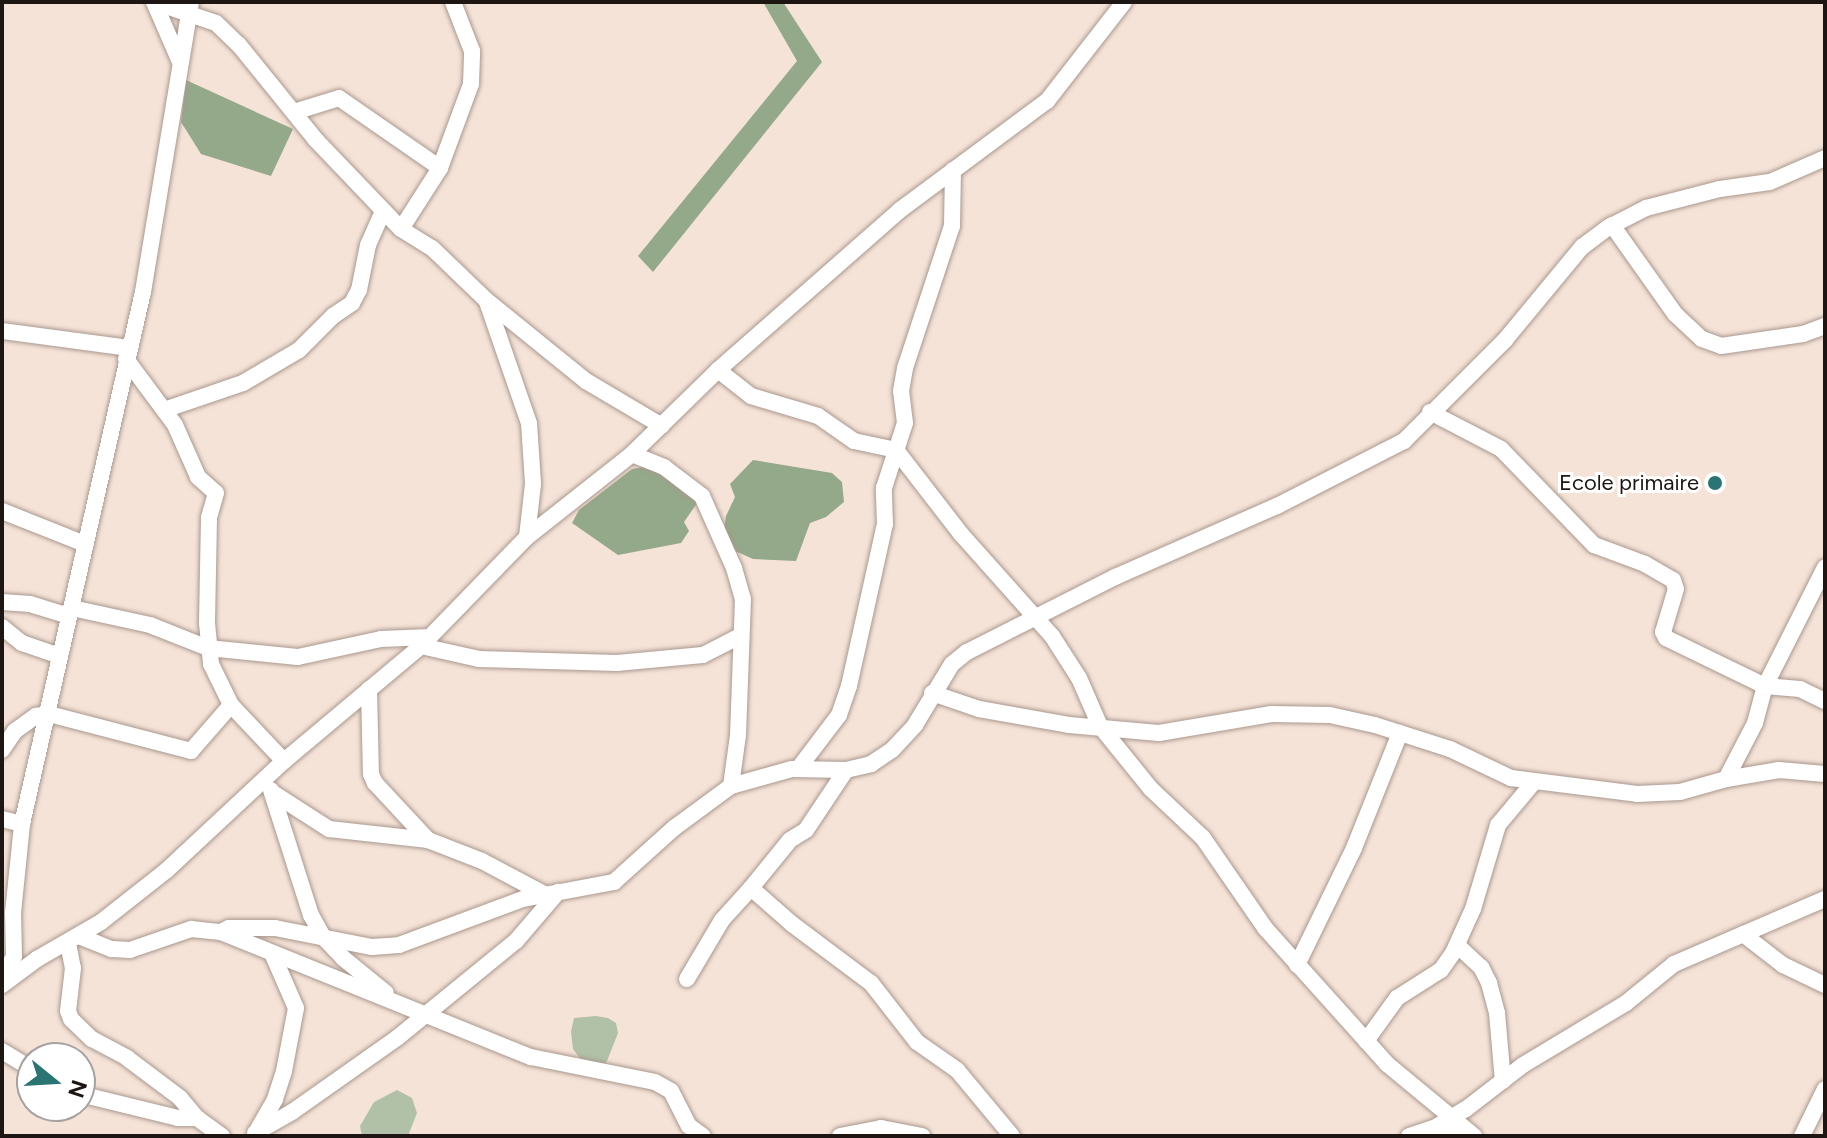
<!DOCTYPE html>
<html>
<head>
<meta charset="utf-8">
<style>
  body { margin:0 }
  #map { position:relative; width:1827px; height:1138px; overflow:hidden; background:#f6e3d8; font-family:Figtree,sans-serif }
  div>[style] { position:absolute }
  .green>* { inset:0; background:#b0c1a7 }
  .forest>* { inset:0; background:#94a989 }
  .roads { filter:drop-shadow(0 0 2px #a9988e) drop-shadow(0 0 2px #a9988e) }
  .minor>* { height:16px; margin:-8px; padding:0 8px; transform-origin:8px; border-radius:8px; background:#fff }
  .dots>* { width:22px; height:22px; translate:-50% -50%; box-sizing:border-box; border:4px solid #fff; border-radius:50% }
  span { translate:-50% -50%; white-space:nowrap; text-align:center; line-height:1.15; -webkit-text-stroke:6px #fff; paint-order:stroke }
  .poi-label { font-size:22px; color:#1d1613 }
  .right { translate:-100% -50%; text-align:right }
  .frame { position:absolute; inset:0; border:4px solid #1d1613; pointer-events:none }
  .north { position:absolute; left:16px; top:1042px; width:80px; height:80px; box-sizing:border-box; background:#fff; border:2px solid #a5a2a1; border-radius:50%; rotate:108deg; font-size:22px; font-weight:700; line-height:32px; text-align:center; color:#1d1613 }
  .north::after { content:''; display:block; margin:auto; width:28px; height:36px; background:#2a7474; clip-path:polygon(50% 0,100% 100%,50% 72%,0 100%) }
</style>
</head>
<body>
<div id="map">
  <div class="green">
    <i style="clip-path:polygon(596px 1016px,608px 1018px,616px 1023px,618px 1033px,607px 1061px,599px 1070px,581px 1060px,573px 1049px,571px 1032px,574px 1018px)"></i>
    <i style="clip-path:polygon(397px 1090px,412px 1098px,417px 1113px,408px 1136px,362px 1136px,360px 1126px,374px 1102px)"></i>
  </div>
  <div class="forest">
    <i style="clip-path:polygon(763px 2px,783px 2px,822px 62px,653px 272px,638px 256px,797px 61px)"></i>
    <i style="clip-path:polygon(186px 80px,293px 129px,271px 176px,201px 154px,181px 122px)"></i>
    <i style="clip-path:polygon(753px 460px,832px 473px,842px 482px,844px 502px,826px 517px,810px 523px,796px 561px,753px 559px,735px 551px,723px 534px,726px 516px,735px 497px,730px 484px)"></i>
    <i style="clip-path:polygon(643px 467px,668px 473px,702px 496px,684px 522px,689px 531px,681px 543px,618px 555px,572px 523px,579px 510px,632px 469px)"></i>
  </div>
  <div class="roads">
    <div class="minor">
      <i style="left:154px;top:2px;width:65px;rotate:18.7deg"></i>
      <i style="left:216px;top:23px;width:32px;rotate:44deg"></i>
      <i style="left:239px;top:45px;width:121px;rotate:51deg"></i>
      <i style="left:315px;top:139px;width:124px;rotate:46.3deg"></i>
      <i style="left:401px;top:229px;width:36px;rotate:32deg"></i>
      <i style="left:432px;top:248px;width:75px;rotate:43.9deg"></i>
      <i style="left:486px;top:300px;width:129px;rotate:39deg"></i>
      <i style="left:586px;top:381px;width:88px;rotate:30.6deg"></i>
      <i style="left:154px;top:2px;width:65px;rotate:66.6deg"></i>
      <i style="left:294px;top:112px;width:47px;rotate:-17.3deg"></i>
      <i style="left:339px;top:98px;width:123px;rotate:34.7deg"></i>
      <i style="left:1612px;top:225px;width:109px;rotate:54.7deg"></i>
      <i style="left:1675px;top:314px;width:37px;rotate:43deg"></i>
      <i style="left:1702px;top:339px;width:20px;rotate:20deg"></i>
      <i style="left:1721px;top:346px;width:83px;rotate:-8.3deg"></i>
      <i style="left:1803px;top:334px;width:23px;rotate:-20deg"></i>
      <i style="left:401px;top:229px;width:72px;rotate:-57.4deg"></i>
      <i style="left:440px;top:168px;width:90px;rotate:-69.7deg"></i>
      <i style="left:471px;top:84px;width:33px;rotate:-88deg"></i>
      <i style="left:472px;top:51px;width:53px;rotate:-111.2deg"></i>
      <i style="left:487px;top:302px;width:128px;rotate:70.9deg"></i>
      <i style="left:529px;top:423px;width:61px;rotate:86.2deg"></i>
      <i style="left:533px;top:484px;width:53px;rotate:96.5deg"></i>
      <i style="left:2px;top:331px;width:128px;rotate:7.6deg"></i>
      <i style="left:126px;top:359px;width:82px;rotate:53.4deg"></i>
      <i style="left:175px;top:425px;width:57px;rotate:66.1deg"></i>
      <i style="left:198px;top:477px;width:24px;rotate:42deg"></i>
      <i style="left:216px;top:493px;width:26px;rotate:106deg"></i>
      <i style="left:209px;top:518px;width:105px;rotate:91.1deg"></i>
      <i style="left:207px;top:623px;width:41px;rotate:84.4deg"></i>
      <i style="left:211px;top:664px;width:46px;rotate:64deg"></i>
      <i style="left:231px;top:705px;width:77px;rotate:46.6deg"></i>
      <i style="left:718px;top:370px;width:42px;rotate:38.2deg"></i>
      <i style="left:751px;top:396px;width:70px;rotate:16.6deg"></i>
      <i style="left:818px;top:416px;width:44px;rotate:34.8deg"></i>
      <i style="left:854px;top:441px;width:43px;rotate:12.1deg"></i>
      <i style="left:896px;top:450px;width:106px;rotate:52.3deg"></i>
      <i style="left:961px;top:534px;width:137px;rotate:48.3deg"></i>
      <i style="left:1052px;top:636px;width:50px;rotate:57.3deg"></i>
      <i style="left:1079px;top:678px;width:52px;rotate:66.4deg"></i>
      <i style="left:1100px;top:726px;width:81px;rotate:51deg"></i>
      <i style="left:1151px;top:789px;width:71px;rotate:43.3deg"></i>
      <i style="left:1203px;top:838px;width:109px;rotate:55.4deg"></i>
      <i style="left:1265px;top:928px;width:183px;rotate:48.1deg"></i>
      <i style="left:1387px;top:1064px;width:113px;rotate:39.6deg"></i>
      <i style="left:164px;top:410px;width:83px;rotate:-18.9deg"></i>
      <i style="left:243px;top:383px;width:65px;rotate:-30.5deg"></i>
      <i style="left:299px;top:350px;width:48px;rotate:-45deg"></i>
      <i style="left:333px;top:316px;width:23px;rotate:-34deg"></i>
      <i style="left:352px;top:303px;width:15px;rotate:-62deg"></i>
      <i style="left:359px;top:290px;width:46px;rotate:-78.7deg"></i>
      <i style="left:368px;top:245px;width:36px;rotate:-66deg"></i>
      <i style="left:1430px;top:412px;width:80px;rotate:27.5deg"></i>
      <i style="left:1501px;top:449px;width:134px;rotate:45.9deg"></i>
      <i style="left:1594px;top:545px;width:54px;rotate:20.4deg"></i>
      <i style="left:1645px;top:564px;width:32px;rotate:30deg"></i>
      <i style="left:1673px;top:580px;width:9px;rotate:72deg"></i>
      <i style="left:1676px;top:589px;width:45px;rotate:106.8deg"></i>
      <i style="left:1663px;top:632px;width:7px;rotate:63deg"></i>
      <i style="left:1666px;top:638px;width:110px;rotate:25.9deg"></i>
      <i style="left:1765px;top:686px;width:35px;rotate:5deg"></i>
      <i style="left:1800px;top:689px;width:28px;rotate:26deg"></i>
      <i style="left:632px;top:454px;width:35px;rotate:22deg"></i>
      <i style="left:664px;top:467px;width:48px;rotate:37.3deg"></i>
      <i style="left:702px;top:496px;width:79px;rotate:66deg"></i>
      <i style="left:734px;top:568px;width:32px;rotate:74deg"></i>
      <i style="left:743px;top:599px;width:136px;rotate:92.1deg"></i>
      <i style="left:738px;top:735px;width:51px;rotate:97.8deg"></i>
      <i style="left:2px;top:511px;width:89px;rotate:21.7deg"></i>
      <i style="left:2px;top:602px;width:28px;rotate:4deg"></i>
      <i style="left:30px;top:604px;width:41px;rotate:17.1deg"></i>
      <i style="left:72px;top:608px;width:80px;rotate:12.3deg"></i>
      <i style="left:150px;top:625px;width:62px;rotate:21.6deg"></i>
      <i style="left:208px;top:648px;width:90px;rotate:5.7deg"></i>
      <i style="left:298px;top:657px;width:85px;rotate:-12.2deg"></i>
      <i style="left:381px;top:639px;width:49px;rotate:-2.3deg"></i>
      <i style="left:2px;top:627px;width:26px;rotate:39deg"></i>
      <i style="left:22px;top:643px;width:39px;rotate:19deg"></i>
      <i style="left:421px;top:646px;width:59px;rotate:12.6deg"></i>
      <i style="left:479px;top:659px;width:138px;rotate:1.7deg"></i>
      <i style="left:617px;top:663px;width:86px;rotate:-5.3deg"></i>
      <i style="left:703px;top:655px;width:42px;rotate:-27.2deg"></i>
      <i style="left:369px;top:689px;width:85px;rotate:88.7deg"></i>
      <i style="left:371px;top:774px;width:10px;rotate:66deg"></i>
      <i style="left:375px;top:783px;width:78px;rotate:47.1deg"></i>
      <i style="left:932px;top:693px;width:50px;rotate:18.8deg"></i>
      <i style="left:979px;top:709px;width:91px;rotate:10.1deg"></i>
      <i style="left:1069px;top:725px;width:90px;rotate:5.1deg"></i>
      <i style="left:1159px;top:733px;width:114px;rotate:-9.6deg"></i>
      <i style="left:1271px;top:714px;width:59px;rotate:1deg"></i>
      <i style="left:1330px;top:715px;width:46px;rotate:12.5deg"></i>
      <i style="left:1375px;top:725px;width:79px;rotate:17.7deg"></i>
      <i style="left:1450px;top:749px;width:68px;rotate:25.4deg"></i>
      <i style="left:1511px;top:778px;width:127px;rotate:7.2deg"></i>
      <i style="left:1637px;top:794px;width:43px;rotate:-2.7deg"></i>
      <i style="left:1680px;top:792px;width:48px;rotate:-15.8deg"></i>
      <i style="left:1726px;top:779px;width:54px;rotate:-9.6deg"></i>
      <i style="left:1779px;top:770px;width:46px;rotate:5deg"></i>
      <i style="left:2px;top:750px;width:23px;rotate:-56deg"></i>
      <i style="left:15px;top:731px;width:26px;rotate:-36deg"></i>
      <i style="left:36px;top:716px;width:13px;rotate:-9deg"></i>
      <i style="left:49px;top:714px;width:147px;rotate:14.6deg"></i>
      <i style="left:191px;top:751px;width:61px;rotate:-49deg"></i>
      <i style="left:798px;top:769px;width:68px;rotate:-52.8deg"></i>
      <i style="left:839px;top:715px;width:31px;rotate:-71deg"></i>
      <i style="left:849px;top:686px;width:166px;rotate:-77.5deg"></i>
      <i style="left:885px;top:524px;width:36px;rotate:-92deg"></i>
      <i style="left:884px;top:488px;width:68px;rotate:-72.1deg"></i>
      <i style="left:905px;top:423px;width:32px;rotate:-97deg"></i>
      <i style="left:901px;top:391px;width:23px;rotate:-80deg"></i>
      <i style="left:905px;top:368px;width:150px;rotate:-71.7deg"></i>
      <i style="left:952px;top:226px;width:56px;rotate:-89deg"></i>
      <i style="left:1726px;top:779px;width:63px;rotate:-62.6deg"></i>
      <i style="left:1755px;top:723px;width:38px;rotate:-75deg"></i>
      <i style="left:1765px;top:686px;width:133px;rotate:-63.2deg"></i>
      <i style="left:271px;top:790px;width:131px;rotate:72.3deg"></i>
      <i style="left:311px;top:915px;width:25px;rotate:61deg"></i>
      <i style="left:323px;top:937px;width:29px;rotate:46deg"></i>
      <i style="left:343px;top:958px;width:55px;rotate:39.1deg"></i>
      <i style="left:273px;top:793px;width:67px;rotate:32.7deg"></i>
      <i style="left:329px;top:829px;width:100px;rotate:6.3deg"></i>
      <i style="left:428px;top:840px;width:58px;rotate:21.3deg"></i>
      <i style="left:482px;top:861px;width:70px;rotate:28deg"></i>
      <i style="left:2px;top:819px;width:21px;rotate:14deg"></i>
      <i style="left:751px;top:888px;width:62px;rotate:-50.9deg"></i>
      <i style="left:790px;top:840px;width:19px;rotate:-32deg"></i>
      <i style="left:806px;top:830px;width:72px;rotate:-56.3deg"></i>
      <i style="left:221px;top:932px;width:9px;rotate:-27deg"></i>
      <i style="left:229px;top:928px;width:46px"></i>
      <i style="left:275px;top:928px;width:99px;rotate:11.1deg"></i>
      <i style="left:372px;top:947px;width:27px;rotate:-4deg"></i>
      <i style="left:399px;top:945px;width:132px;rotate:-20.4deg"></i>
      <i style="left:523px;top:899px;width:93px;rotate:-10.6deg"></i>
      <i style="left:614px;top:882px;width:81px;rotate:-42deg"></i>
      <i style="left:674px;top:828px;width:71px;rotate:-36.4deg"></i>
      <i style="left:731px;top:786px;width:63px;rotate:-15.6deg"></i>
      <i style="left:792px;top:769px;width:54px;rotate:1.1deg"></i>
      <i style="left:846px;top:770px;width:26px;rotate:-13deg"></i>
      <i style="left:871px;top:764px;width:25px;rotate:-34deg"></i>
      <i style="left:892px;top:750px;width:34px;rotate:-47deg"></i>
      <i style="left:915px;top:725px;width:71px;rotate:-58.8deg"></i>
      <i style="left:952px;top:664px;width:19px;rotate:-39deg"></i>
      <i style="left:967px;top:652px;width:166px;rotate:-26.9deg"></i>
      <i style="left:1115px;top:577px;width:177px;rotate:-23.7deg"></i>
      <i style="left:1277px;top:506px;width:143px;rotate:-27.1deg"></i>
      <i style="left:1404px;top:441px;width:143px;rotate:-45deg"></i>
      <i style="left:1505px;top:340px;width:121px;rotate:-50.4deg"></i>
      <i style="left:1582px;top:247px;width:34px;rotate:-37deg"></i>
      <i style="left:1609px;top:227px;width:42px;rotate:-27.2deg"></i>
      <i style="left:1646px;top:208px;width:76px;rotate:-14.4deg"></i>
      <i style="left:1720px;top:189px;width:50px;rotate:-8deg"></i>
      <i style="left:1770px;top:182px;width:60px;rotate:-23.6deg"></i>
      <i style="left:1743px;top:934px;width:51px;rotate:37.8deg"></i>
      <i style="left:1783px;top:965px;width:47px;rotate:25.5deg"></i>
      <i style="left:79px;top:936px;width:35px;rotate:22deg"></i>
      <i style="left:112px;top:949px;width:18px;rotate:3deg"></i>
      <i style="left:130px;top:950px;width:65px;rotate:-19deg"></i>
      <i style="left:191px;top:929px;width:30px;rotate:6deg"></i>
      <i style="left:221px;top:932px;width:334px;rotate:22deg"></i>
      <i style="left:531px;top:1057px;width:126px;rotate:11.4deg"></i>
      <i style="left:655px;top:1082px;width:18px;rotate:29deg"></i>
      <i style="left:671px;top:1091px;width:39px;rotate:63deg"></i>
      <i style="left:689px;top:1126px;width:17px;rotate:36deg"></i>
      <i style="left:68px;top:943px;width:25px;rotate:79deg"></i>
      <i style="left:73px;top:968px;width:43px;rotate:96.6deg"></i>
      <i style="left:68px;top:1011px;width:9px;rotate:69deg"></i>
      <i style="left:71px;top:1019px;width:29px;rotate:44deg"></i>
      <i style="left:92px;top:1039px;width:40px;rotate:28deg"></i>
      <i style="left:127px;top:1058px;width:66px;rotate:37deg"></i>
      <i style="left:180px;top:1098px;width:26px;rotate:50deg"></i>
      <i style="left:1457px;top:945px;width:33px;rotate:43deg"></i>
      <i style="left:1481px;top:967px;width:18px;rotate:63deg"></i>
      <i style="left:1489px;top:983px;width:31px;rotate:75deg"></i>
      <i style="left:1497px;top:1013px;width:68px;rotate:85deg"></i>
      <i style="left:1297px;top:965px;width:130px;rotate:-64deg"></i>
      <i style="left:1354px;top:848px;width:124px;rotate:-68.2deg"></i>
      <i style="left:2px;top:978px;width:25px;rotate:-61deg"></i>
      <i style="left:14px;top:956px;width:43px;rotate:-91.3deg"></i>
      <i style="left:13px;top:913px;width:89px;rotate:-84.2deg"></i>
      <i style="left:22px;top:824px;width:546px;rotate:-77.19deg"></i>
      <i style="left:143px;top:292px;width:294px;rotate:-80.6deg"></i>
      <i style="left:687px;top:979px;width:69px;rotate:-59.3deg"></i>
      <i style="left:722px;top:920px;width:43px;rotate:-47.8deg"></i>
      <i style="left:751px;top:888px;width:55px;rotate:41.3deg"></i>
      <i style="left:792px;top:924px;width:99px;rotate:36.8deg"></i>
      <i style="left:871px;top:983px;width:75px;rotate:52.1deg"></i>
      <i style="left:917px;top:1042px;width:49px;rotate:35deg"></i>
      <i style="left:957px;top:1070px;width:86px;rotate:50.2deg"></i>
      <i style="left:2px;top:985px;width:44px;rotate:-36.6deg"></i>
      <i style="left:37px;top:959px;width:74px;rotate:-30deg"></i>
      <i style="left:101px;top:922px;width:84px;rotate:-38.2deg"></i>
      <i style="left:167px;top:870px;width:160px;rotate:-43deg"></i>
      <i style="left:284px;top:761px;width:179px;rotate:-40deg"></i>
      <i style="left:421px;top:646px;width:152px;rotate:-45.8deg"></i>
      <i style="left:527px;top:537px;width:134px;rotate:-38.3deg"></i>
      <i style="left:632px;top:454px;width:120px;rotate:-44.3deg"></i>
      <i style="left:718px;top:370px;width:242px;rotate:-41.3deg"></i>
      <i style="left:900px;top:210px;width:183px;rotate:-36.6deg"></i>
      <i style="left:1047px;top:101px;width:125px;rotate:-52.1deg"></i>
      <i style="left:1366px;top:1041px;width:53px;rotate:-54.2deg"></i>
      <i style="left:1397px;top:998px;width:52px;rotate:-32.5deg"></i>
      <i style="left:1441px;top:970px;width:21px;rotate:-55deg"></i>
      <i style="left:1453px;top:953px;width:48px;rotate:-65.6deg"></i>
      <i style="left:1473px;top:909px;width:88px;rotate:-73.4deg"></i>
      <i style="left:1498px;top:825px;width:55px;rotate:-50.2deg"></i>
      <i style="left:2px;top:1051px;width:35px;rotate:31deg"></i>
      <i style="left:80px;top:1094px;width:101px;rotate:13.8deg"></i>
      <i style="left:178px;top:1118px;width:19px"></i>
      <i style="left:197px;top:1118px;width:31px;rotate:36deg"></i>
      <i style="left:1434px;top:1128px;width:37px;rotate:-31deg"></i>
      <i style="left:1466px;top:1109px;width:72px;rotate:-37.7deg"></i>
      <i style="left:1523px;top:1065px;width:120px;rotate:-31deg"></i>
      <i style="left:1626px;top:1003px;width:62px;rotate:-39.1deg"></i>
      <i style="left:1674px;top:964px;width:164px;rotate:-23.3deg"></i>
      <i style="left:258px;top:1129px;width:34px;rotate:-60deg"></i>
      <i style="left:275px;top:1099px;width:29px;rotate:-72deg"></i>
      <i style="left:284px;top:1071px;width:64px;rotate:-79.2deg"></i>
      <i style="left:296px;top:1008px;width:60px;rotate:-113.6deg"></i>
      <i style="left:255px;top:1133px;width:43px;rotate:-29.6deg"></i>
      <i style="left:292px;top:1112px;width:128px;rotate:-35.2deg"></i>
      <i style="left:397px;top:1038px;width:154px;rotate:-39.2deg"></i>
      <i style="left:516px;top:941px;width:65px;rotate:-49.4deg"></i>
      <i style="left:840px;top:1136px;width:42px;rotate:-11deg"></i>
      <i style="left:881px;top:1128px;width:42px;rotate:11deg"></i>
      <i style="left:1409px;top:1136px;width:26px;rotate:-18deg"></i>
      <i style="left:1434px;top:1128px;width:28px;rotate:17deg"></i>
      <i style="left:1802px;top:1136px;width:52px;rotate:-63.9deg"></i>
    </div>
  </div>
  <div class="dots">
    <i style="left:1715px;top:483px;background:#2a7474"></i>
  </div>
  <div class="poi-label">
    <span class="right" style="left:1699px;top:483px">Ecole primaire</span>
  </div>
  <div class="frame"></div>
  <div class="north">N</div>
</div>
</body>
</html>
